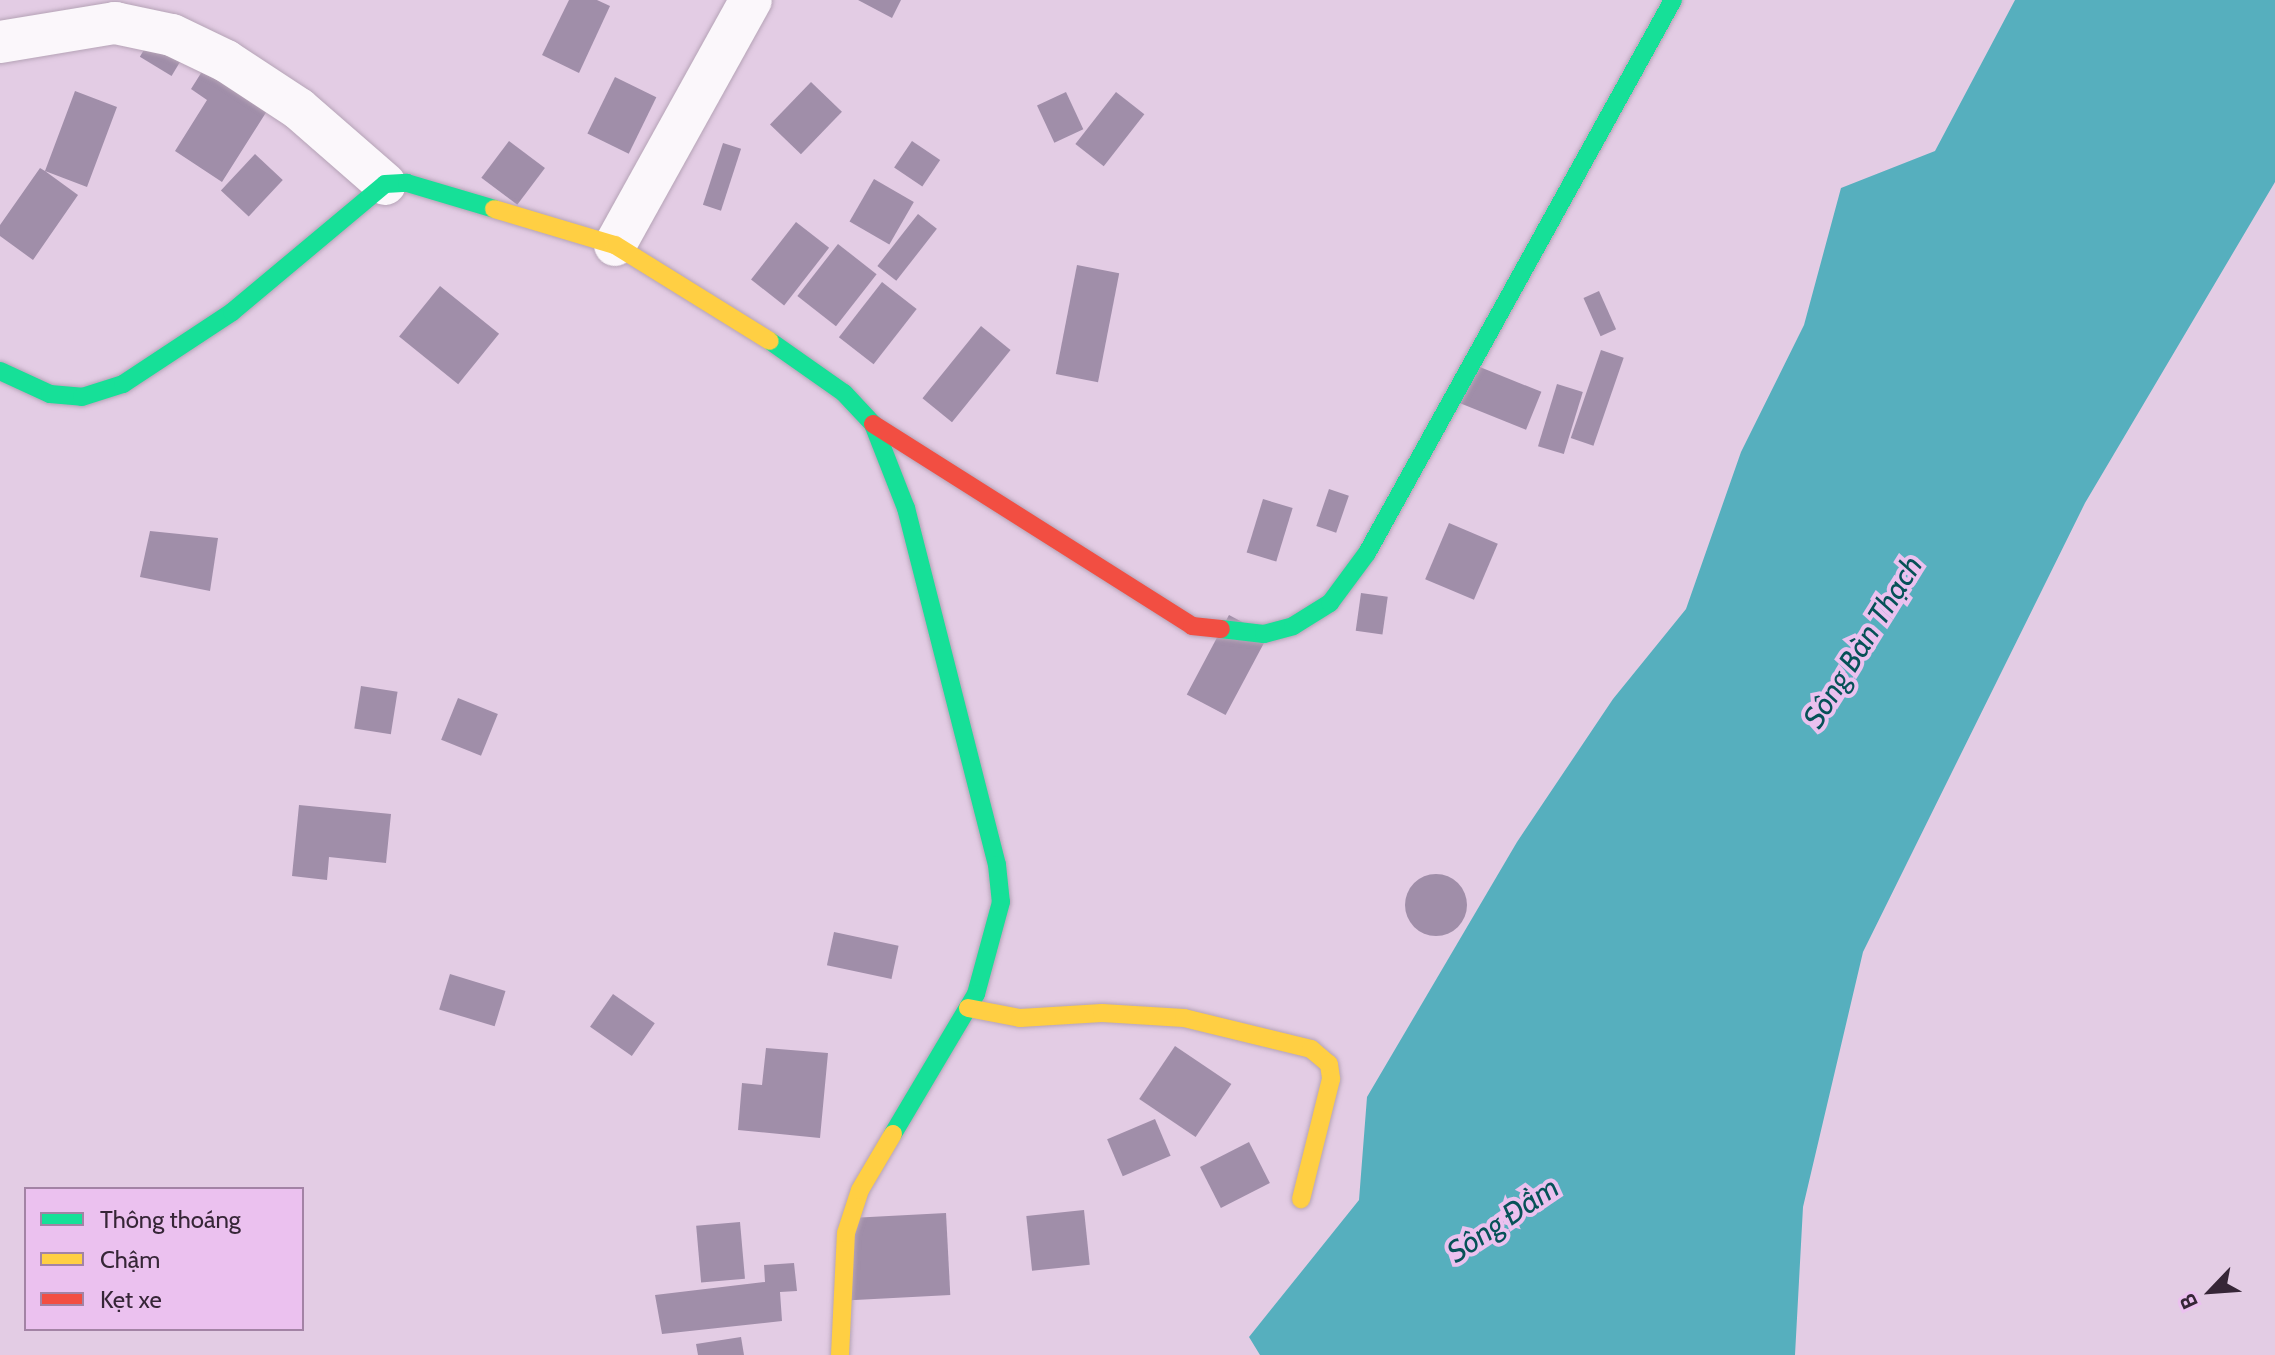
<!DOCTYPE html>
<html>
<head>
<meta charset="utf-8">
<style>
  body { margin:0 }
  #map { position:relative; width:2275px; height:1355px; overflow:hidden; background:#e3cce4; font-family:Cabin,sans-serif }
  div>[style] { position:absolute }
  .water>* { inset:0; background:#56afbe }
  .building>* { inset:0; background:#a08ea9; transform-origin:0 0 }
  .round { border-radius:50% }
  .roads { filter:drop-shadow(0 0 2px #b5a3b6) drop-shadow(0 0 2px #b5a3b6) }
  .street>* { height:42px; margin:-21px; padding:0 21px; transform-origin:21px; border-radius:21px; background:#fbf7fb }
  .fast>* { height:18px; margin:-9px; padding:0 9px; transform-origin:9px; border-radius:9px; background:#16e098 }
  .slow>* { height:18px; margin:-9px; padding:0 9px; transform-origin:9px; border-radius:9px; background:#ffcf43 }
  .jam>* { height:18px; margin:-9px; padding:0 9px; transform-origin:9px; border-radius:9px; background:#f24e42 }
  span { translate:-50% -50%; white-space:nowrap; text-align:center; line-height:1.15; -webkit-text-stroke:8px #ebc1ef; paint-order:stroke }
  .water-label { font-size:30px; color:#065157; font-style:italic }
  .legend { position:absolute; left:24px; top:1187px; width:280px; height:144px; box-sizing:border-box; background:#ebc1ef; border:2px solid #a383a5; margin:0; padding:10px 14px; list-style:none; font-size:24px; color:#362637 }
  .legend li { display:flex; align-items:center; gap:16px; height:40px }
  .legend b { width:40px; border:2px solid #a383a5 }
  .north { position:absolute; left:2171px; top:1251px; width:80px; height:80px; -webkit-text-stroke:6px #ebc1ef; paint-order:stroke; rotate:245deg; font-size:22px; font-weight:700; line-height:32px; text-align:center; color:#362637 }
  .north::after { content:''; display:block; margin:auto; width:28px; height:36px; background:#362637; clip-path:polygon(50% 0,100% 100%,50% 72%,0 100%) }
</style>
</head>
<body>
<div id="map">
  <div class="water">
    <i style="clip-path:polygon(2015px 0,2275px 0,2275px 182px,2085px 503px,1863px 952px,1803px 1207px,1795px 1355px,1260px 1355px,1249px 1337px,1359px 1200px,1367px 1097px,1517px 842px,1613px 699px,1686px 609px,1741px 452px,1804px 325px,1841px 188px,1935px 151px)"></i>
  </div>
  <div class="building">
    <i style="clip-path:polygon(569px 0,597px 0,610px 6px,579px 73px,542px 55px)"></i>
    <i style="clip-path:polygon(858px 0,901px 0,892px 18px)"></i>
    <i style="left:162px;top:20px;width:37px;height:43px;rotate:31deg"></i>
    <i style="clip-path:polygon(208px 62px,272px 103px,222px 182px,175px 151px,207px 100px,191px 89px)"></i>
    <i style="left:615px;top:77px;width:46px;height:63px;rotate:26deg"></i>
    <i style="left:811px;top:82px;width:43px;height:59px;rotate:44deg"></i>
    <i style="clip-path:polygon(75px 91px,117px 107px,87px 187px,45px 171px,78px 195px,33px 260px,0 236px,0 225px,40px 168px,45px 171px)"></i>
    <i style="left:1066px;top:92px;width:41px;height:32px;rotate:65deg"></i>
    <i style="left:1116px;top:92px;width:36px;height:66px;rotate:38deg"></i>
    <i style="left:509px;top:141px;width:45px;height:46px;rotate:37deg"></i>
    <i style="left:912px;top:141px;width:34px;height:32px;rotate:34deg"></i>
    <i style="left:723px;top:143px;width:19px;height:65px;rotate:18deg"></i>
    <i style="left:255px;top:154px;width:38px;height:50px;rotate:43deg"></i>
    <i style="left:874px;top:179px;width:46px;height:49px;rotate:30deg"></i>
    <i style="left:918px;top:214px;width:24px;height:66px;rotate:38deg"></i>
    <i style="left:796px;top:222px;width:42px;height:73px;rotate:38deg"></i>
    <i style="left:838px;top:244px;width:49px;height:66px;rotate:38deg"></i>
    <i style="left:1077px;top:265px;width:43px;height:111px;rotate:11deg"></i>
    <i style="left:882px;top:282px;width:44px;height:70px;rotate:38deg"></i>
    <i style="left:440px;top:286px;width:76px;height:65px;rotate:39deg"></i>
    <i style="left:1599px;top:291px;width:42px;height:17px;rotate:66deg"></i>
    <i style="left:981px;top:326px;width:38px;height:93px;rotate:39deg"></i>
    <i style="left:1601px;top:350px;width:24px;height:93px;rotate:19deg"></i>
    <i style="left:1470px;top:363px;width:77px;height:41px;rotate:22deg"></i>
    <i style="left:1557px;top:384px;width:27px;height:65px;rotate:17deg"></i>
    <i style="left:1329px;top:489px;width:21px;height:39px;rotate:19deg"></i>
    <i style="left:1263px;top:499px;width:31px;height:56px;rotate:17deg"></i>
    <i style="left:1449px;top:523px;width:53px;height:61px;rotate:23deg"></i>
    <i style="clip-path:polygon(150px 531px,218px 538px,210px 591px,140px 577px)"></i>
    <i style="left:1361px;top:593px;width:27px;height:38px;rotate:8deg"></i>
    <i style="left:1229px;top:615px;width:44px;height:90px;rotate:28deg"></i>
    <i style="left:361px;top:686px;width:37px;height:43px;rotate:9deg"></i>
    <i style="left:458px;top:698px;width:43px;height:45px;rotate:22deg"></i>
    <i style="clip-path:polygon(299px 805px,391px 814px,386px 863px,329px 857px,327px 880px,292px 876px)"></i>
    <i class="round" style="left:1405px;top:874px;width:62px;height:62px"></i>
    <i style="left:834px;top:932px;width:66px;height:34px;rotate:12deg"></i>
    <i style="left:450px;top:974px;width:58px;height:37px;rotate:17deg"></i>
    <i style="left:613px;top:994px;width:51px;height:40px;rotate:35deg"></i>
    <i style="left:1175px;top:1046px;width:68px;height:64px;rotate:34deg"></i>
    <i style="clip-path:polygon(766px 1048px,828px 1053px,820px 1138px,738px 1130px,742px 1083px,762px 1085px)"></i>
    <i style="left:1155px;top:1119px;width:40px;height:52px;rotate:67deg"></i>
    <i style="left:1249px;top:1142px;width:46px;height:55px;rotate:63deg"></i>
    <i style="left:1084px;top:1210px;width:55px;height:58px;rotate:84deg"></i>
    <i style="left:946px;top:1213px;width:82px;height:105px;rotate:87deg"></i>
    <i style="left:740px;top:1222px;width:57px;height:44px;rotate:85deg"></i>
    <i style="clip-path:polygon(794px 1263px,797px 1291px,780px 1292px,782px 1321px,662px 1334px,655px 1295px,765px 1282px,764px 1265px)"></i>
    <i style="clip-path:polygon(741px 1337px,744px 1355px,698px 1355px,696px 1344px)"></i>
  </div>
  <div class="roads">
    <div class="street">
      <i style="left:0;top:42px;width:117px;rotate:-9.4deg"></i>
      <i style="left:115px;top:23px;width:58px;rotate:11.9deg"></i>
      <i style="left:172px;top:35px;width:60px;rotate:25.7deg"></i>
      <i style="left:226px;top:61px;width:87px;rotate:33.3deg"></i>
      <i style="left:299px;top:109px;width:114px;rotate:41.1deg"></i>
      <i style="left:615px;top:245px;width:280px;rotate:-61deg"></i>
    </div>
    <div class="fast">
      <i style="left:770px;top:341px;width:90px;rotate:35.1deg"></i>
      <i style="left:844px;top:393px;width:42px;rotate:46.9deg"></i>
      <i style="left:873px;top:424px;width:90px;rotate:68.6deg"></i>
      <i style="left:906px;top:508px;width:368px;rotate:75.7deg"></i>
      <i style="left:997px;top:865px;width:37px;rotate:84deg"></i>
      <i style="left:1001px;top:902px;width:95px;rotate:105.2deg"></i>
      <i style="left:976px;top:994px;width:163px;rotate:120.7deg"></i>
      <i style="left:0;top:371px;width:55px;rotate:24.7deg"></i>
      <i style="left:50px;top:394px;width:32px;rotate:5deg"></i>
      <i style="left:82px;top:397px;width:43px;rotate:-17.6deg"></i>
      <i style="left:123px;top:384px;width:131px;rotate:-33.4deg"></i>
      <i style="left:232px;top:312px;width:199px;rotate:-39.9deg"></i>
      <i style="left:385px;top:184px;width:22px;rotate:-3deg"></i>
      <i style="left:407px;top:183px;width:91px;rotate:16.6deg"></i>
      <i style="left:1221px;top:629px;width:43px;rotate:6.6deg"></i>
      <i style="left:1264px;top:634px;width:30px;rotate:-15deg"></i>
      <i style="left:1293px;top:626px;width:44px;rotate:-31.9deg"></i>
      <i style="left:1330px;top:603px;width:62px;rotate:-53.5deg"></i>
      <i style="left:1367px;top:553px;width:632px;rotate:-61.04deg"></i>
    </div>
    <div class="slow">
      <i style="left:494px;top:209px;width:126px;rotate:16.6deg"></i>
      <i style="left:615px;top:245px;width:182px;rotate:31.8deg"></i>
      <i style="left:968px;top:1008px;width:53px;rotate:10.9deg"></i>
      <i style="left:1020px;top:1018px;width:82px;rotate:-3.5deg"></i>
      <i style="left:1102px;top:1013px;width:82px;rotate:3.5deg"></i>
      <i style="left:1184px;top:1018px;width:131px;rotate:13.7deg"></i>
      <i style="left:1311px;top:1049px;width:23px;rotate:40deg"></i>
      <i style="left:1329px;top:1064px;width:15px;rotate:82deg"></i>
      <i style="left:1331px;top:1079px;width:124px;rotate:104deg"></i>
      <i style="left:840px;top:1355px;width:122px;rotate:-87.2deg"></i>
      <i style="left:846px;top:1233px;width:45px;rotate:-72deg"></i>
      <i style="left:860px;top:1190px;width:65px;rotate:-59.5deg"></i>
    </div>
    <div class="jam">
      <i style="left:873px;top:424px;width:378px;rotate:32.3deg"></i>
      <i style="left:1192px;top:626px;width:29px;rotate:6deg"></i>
    </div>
  </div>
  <div class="water-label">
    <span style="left:1863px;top:642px;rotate:-58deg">Sông Bàn Thạch</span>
    <span style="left:1503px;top:1220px;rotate:-34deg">Sông Đầm</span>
  </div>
  <ul class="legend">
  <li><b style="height:10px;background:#16e098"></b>Thông thoáng</li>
  <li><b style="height:10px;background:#ffcf43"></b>Chậm</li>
  <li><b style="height:10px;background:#f24e42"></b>Kẹt xe</li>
  </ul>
  <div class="north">B</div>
</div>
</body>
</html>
